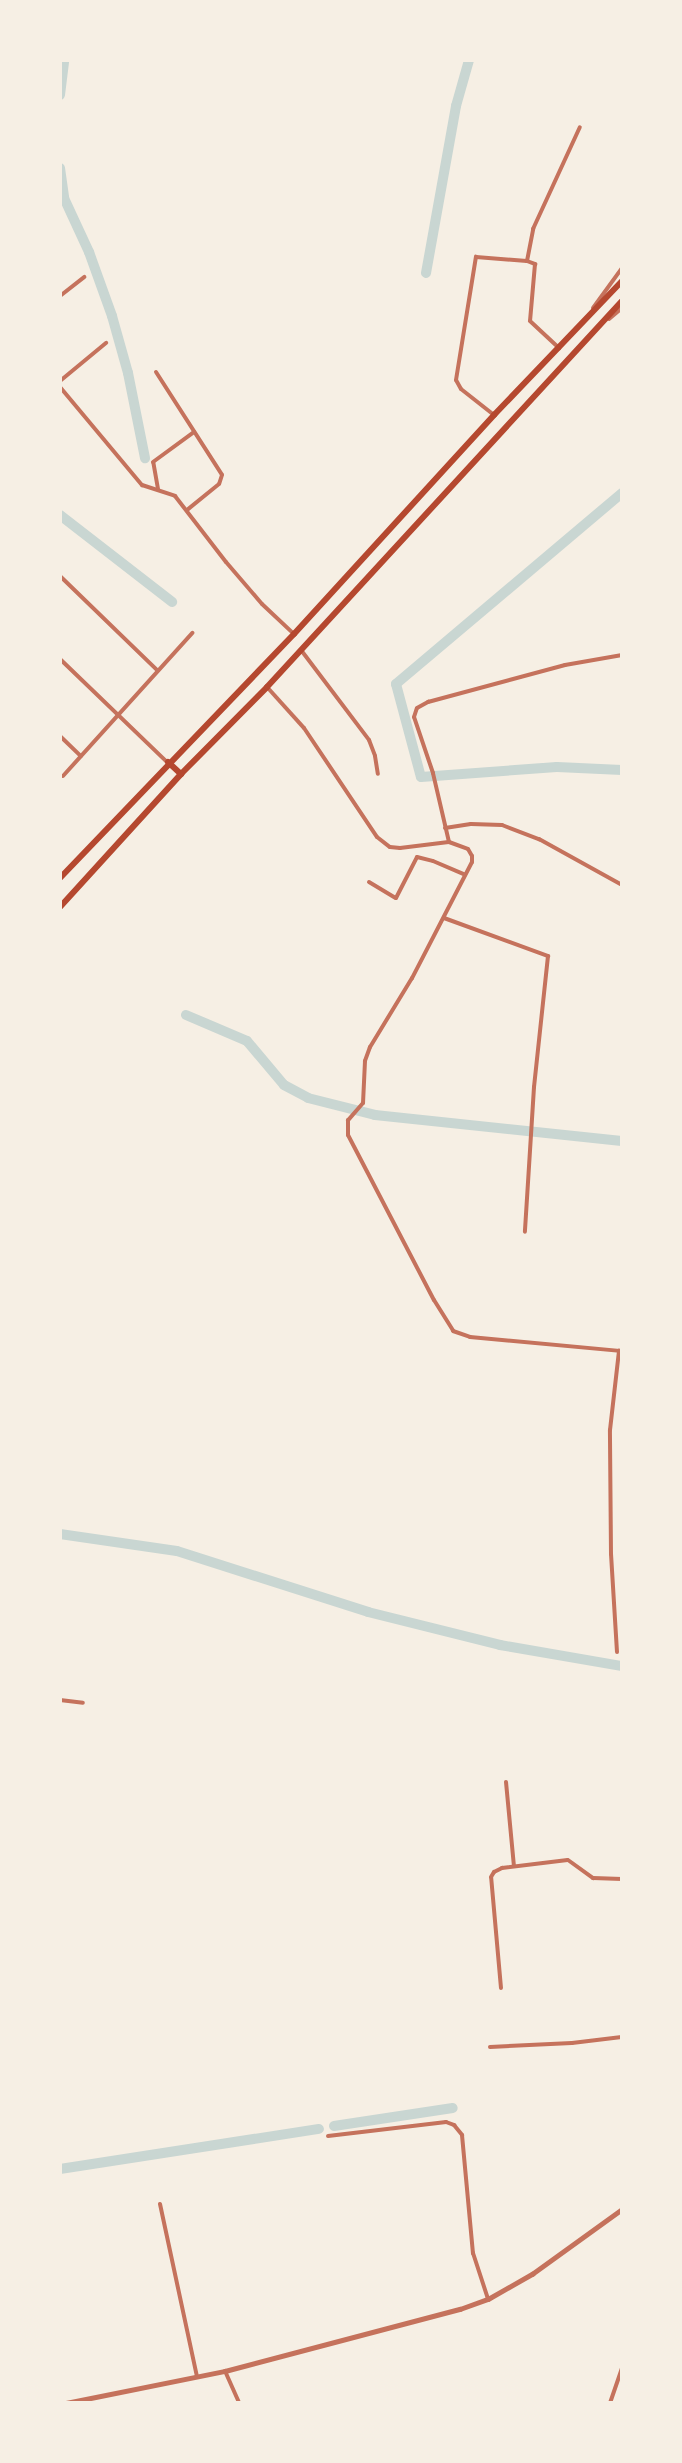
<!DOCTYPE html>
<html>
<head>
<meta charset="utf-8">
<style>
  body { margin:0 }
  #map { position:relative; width:682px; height:2463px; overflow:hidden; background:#f6efe4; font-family:"Roboto Serif",serif }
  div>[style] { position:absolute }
  .canal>* { height:10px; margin:-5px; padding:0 5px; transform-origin:5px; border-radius:5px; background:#c9d6d2 }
  .minor>* { height:4px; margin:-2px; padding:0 2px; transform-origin:2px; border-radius:2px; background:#c5725c }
  .tertiary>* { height:4.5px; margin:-2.25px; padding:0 2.25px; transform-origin:2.25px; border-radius:2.25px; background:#c5725c }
  .primary>* { height:6px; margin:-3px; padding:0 3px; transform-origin:3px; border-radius:3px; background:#b5482f }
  span { translate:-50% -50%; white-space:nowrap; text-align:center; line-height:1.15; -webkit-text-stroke:5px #f6efe4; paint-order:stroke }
  .frame { position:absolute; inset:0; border:62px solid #f6efe4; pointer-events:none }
</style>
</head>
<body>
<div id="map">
  <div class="canal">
    <i style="left:60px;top:95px;width:35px;rotate:-83deg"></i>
    <i style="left:60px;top:168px;width:30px;rotate:82deg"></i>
    <i style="left:64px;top:198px;width:60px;rotate:65.2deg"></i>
    <i style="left:89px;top:252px;width:68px;rotate:70.2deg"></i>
    <i style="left:112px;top:316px;width:59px;rotate:74.3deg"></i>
    <i style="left:128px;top:373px;width:87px;rotate:78.7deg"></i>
    <i style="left:426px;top:273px;width:170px;rotate:-79.8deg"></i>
    <i style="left:456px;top:106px;width:48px;rotate:-74.2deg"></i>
    <i style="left:622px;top:493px;width:296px;rotate:139.8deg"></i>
    <i style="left:396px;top:684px;width:96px;rotate:75deg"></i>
    <i style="left:421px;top:777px;width:136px;rotate:-4.2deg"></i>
    <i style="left:557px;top:767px;width:65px;rotate:2.6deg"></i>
    <i style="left:60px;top:515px;width:142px;rotate:37.8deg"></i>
    <i style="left:186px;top:1015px;width:66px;rotate:23.1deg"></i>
    <i style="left:247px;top:1041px;width:57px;rotate:49.9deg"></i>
    <i style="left:284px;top:1085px;width:27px;rotate:28deg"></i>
    <i style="left:308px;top:1098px;width:69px;rotate:14.2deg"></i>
    <i style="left:375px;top:1115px;width:248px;rotate:6deg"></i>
    <i style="left:60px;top:1534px;width:118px;rotate:8.3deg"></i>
    <i style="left:177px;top:1551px;width:201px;rotate:17.7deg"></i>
    <i style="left:368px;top:1612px;width:136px;rotate:14deg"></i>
    <i style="left:500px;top:1645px;width:124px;rotate:9.8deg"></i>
    <i style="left:334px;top:2126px;width:120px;rotate:-8.6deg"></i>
    <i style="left:60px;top:2169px;width:262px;rotate:-8.8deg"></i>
  </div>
  <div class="minor">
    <i style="left:622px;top:150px;width:11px;rotate:90deg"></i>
    <i style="left:527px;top:261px;width:33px;rotate:-79deg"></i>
    <i style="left:533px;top:229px;width:112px;rotate:-65.3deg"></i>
    <i style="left:60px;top:296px;width:31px;rotate:-38deg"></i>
    <i style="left:593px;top:308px;width:49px;rotate:-54.1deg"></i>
    <i style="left:609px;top:319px;width:17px;rotate:-40deg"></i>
    <i style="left:156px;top:372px;width:122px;rotate:57.3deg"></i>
    <i style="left:222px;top:475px;width:9px;rotate:108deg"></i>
    <i style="left:219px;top:484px;width:41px;rotate:140.9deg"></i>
    <i style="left:60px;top:381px;width:60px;rotate:-39.6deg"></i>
    <i style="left:60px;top:387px;width:128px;rotate:50.1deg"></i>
    <i style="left:142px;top:485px;width:35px;rotate:18deg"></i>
    <i style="left:175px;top:496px;width:83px;rotate:52.3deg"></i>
    <i style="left:226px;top:562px;width:55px;rotate:49.4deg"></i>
    <i style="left:262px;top:604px;width:44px;rotate:43.2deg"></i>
    <i style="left:494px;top:415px;width:42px;rotate:-141.8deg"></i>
    <i style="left:461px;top:389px;width:10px;rotate:-119deg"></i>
    <i style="left:456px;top:380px;width:125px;rotate:-80.8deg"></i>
    <i style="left:476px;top:257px;width:51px;rotate:4.5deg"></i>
    <i style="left:527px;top:261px;width:9px;rotate:21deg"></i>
    <i style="left:535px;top:264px;width:57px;rotate:95deg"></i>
    <i style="left:530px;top:321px;width:40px;rotate:43deg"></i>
    <i style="left:158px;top:489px;width:27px;rotate:-100deg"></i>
    <i style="left:153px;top:462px;width:51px;rotate:-36.2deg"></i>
    <i style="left:60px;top:576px;width:136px;rotate:44.1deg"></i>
    <i style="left:301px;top:650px;width:113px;rotate:52.9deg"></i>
    <i style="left:369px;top:740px;width:17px;rotate:69deg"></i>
    <i style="left:375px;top:756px;width:18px;rotate:81deg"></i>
    <i style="left:60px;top:659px;width:149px;rotate:43.9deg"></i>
    <i style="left:267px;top:687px;width:55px;rotate:47.9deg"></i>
    <i style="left:304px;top:728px;width:131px;rotate:56.2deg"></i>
    <i style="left:377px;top:837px;width:16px;rotate:38deg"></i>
    <i style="left:390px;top:847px;width:10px;rotate:6deg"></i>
    <i style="left:400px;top:848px;width:49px;rotate:-7deg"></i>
    <i style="left:449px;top:842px;width:20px;rotate:20deg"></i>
    <i style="left:468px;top:849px;width:8px;rotate:60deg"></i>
    <i style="left:472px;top:856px;width:6px;rotate:90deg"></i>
    <i style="left:472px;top:862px;width:131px;rotate:117.3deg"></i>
    <i style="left:412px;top:978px;width:81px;rotate:121.3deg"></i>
    <i style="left:370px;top:1047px;width:15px;rotate:110deg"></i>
    <i style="left:365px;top:1061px;width:42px;rotate:92.7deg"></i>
    <i style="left:363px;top:1103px;width:23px;rotate:131deg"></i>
    <i style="left:348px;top:1120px;width:15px;rotate:90deg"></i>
    <i style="left:348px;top:1135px;width:186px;rotate:62.5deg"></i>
    <i style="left:434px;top:1300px;width:36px;rotate:58deg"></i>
    <i style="left:453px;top:1331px;width:18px;rotate:19deg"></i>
    <i style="left:470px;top:1337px;width:153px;rotate:5.3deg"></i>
    <i style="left:60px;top:736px;width:29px;rotate:44deg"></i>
    <i style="left:63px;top:776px;width:193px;rotate:-47.9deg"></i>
    <i style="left:445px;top:828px;width:26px;rotate:-9deg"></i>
    <i style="left:471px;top:824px;width:31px;rotate:2deg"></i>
    <i style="left:502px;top:825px;width:40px;rotate:21deg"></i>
    <i style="left:539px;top:839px;width:95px;rotate:29deg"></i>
    <i style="left:449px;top:842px;width:71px;rotate:-103.1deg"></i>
    <i style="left:433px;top:773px;width:59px;rotate:-108.7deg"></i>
    <i style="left:414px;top:717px;width:9px;rotate:-72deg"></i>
    <i style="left:417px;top:708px;width:13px;rotate:-29deg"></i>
    <i style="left:428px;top:702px;width:142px;rotate:-15.1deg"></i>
    <i style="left:565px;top:665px;width:58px;rotate:-10deg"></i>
    <i style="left:369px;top:882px;width:31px;rotate:31deg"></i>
    <i style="left:396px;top:898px;width:46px;rotate:-62.9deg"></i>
    <i style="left:417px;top:857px;width:16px;rotate:14deg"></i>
    <i style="left:433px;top:861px;width:34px;rotate:23deg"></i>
    <i style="left:444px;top:918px;width:111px;rotate:20.1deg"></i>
    <i style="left:548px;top:956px;width:132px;rotate:96.1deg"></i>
    <i style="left:534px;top:1087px;width:145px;rotate:93.6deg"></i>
    <i style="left:617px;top:1652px;width:98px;rotate:-93.5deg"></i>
    <i style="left:611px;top:1554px;width:124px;rotate:-90.5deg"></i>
    <i style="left:610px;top:1430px;width:80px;rotate:-83.5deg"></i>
    <i style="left:60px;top:1700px;width:23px;rotate:7deg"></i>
    <i style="left:506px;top:1782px;width:84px;rotate:84.6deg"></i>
    <i style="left:501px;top:1988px;width:111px;rotate:-95.1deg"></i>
    <i style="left:491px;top:1877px;width:6px;rotate:-59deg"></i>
    <i style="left:494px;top:1872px;width:9px;rotate:-27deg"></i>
    <i style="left:502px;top:1868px;width:66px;rotate:-6.9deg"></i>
    <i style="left:568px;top:1860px;width:31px;rotate:36deg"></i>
    <i style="left:593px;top:1878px;width:29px;rotate:2deg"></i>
    <i style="left:490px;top:2047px;width:82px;rotate:-2.8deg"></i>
    <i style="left:572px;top:2043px;width:50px;rotate:-6.8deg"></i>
    <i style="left:328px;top:2136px;width:119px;rotate:-6.8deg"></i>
    <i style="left:446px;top:2122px;width:9px;rotate:21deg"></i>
    <i style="left:454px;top:2125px;width:13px;rotate:51deg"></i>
    <i style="left:462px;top:2135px;width:119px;rotate:84.7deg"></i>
    <i style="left:473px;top:2253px;width:48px;rotate:71.9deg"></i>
    <i style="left:160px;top:2204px;width:177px;rotate:77.9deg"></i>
    <i style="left:225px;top:2371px;width:35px;rotate:66deg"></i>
    <i style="left:610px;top:2403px;width:37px;rotate:-71deg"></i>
  </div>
  <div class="tertiary">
    <i style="left:66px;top:2403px;width:162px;rotate:-11.4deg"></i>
    <i style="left:225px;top:2371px;width:243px;rotate:-14.8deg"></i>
    <i style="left:460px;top:2309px;width:30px;rotate:-20deg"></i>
    <i style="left:488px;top:2299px;width:51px;rotate:-29.6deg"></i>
    <i style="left:532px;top:2274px;width:111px;rotate:-35.8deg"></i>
  </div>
  <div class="primary">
    <i style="left:168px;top:762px;width:18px;rotate:43deg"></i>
    <i style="left:60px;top:878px;width:338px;rotate:-46.2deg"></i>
    <i style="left:294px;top:634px;width:297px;rotate:-47.6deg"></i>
    <i style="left:494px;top:415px;width:185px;rotate:-46.3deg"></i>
    <i style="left:60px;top:907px;width:180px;rotate:-47.7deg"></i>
    <i style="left:181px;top:774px;width:122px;rotate:-45.3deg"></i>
    <i style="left:267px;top:687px;width:524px;rotate:-47.4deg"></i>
  </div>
  <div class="frame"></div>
</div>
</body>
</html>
